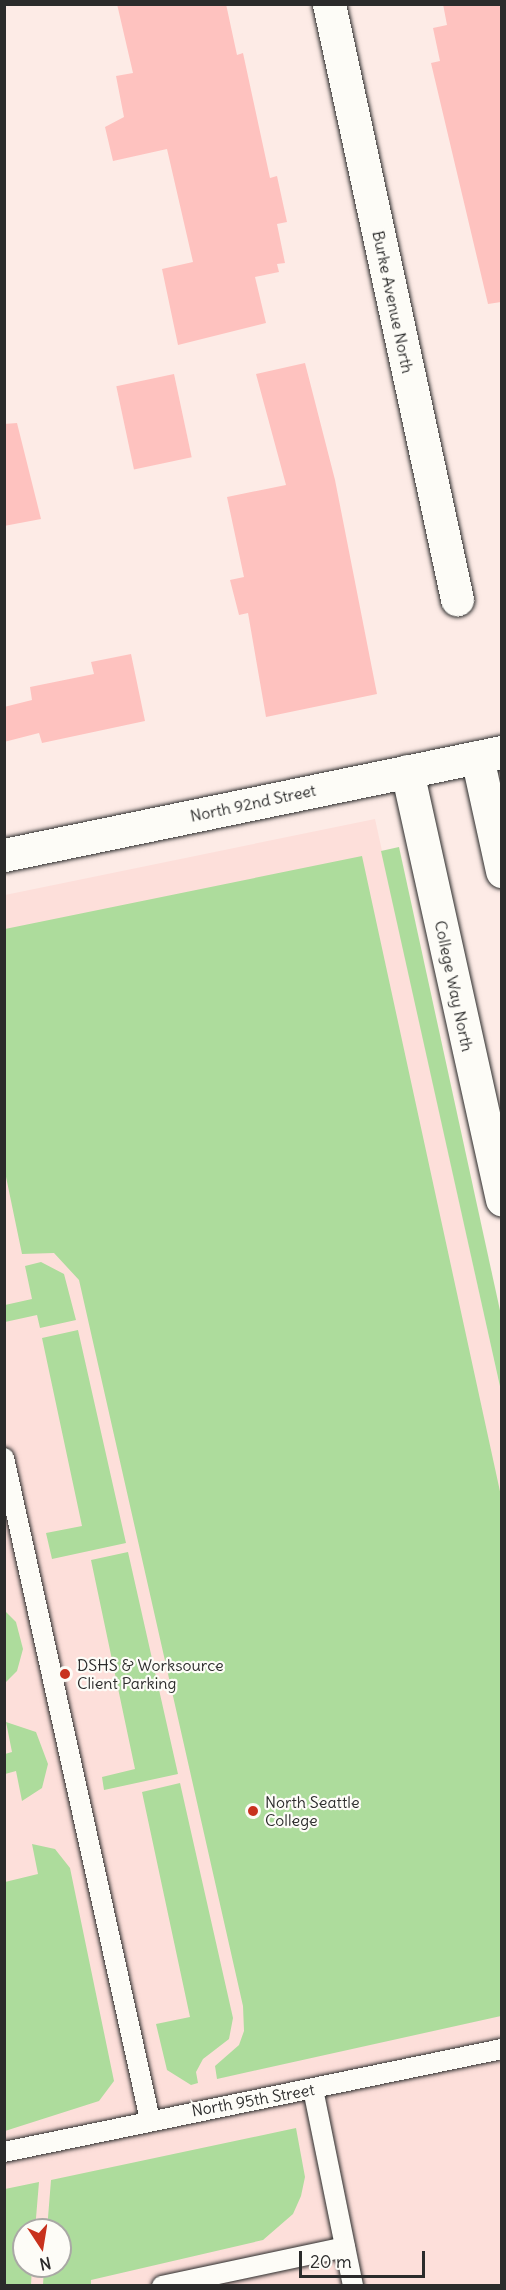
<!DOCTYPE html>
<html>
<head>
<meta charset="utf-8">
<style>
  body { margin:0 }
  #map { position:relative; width:506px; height:2290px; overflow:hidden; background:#fdebe6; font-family:Delius,sans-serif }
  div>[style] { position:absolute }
  .built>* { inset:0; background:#fddfda }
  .green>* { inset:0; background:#addc9c }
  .building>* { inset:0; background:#fec2bf; transform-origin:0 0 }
  .roads { filter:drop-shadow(0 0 2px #2b2b2b) drop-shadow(0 0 2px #2b2b2b) }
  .lane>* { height:20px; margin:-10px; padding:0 10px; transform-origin:10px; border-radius:10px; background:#fdfcf7 }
  .street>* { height:33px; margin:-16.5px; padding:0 16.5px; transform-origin:16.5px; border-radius:16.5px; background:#fdfcf7 }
  .secondary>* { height:33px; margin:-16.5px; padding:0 16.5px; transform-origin:16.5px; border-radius:16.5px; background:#fdfcf7 }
  .dots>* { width:16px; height:16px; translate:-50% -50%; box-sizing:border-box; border:3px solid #fdfcf7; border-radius:50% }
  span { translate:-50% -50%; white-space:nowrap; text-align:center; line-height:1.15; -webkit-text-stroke:4.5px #fdfcf7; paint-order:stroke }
  .street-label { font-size:16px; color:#2b2b2b }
  .poi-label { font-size:16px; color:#2b2b2b }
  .left { translate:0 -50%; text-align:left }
  .frame { position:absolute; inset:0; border:6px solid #2b2b2b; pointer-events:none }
  .north { position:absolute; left:12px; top:2218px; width:60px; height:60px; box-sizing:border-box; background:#fdfcf7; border:2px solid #a9a8a5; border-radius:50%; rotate:168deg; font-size:16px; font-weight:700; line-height:24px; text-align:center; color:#2b2b2b }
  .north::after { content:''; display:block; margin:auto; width:21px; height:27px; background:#c8321e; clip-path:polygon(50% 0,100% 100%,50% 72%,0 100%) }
  .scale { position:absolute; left:299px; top:2251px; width:126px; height:27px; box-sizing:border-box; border:3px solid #2b2b2b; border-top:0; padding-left:8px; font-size:18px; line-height:21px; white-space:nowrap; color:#2b2b2b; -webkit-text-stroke:4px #fdfcf7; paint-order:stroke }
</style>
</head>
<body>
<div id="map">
  <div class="built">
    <i style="clip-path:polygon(evenodd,375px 819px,501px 1392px,501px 2285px,5px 2286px,5px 895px,375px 819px,24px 2230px,60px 2230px,60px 2266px,24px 2266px,24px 2230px)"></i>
  </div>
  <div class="green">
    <i style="clip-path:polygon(399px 847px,501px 1315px,501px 1391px,381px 851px)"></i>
    <i style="clip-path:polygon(362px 856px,501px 1496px,501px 2016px,217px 2079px,215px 2066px,239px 2045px,244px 2031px,243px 2006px,79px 1280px,54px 1253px,22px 1254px,5px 1172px,5px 929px)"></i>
    <i style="clip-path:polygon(41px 1262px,64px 1274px,76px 1320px,40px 1328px,37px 1315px,5px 1322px,5px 1305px,32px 1299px,25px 1266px)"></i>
    <i style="clip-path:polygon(78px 1330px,126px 1543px,52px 1559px,46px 1533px,82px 1526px,42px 1338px)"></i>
    <i style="clip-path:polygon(128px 1552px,178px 1774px,104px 1790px,102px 1777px,135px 1769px,91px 1560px)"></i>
    <i style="clip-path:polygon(5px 1611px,16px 1622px,23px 1649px,17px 1671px,5px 1683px)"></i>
    <i style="clip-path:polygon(6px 1722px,36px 1732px,48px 1764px,42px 1788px,22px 1801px,16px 1771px,5px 1774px,5px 1754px,12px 1752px)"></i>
    <i style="clip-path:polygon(180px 1783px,233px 2018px,229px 2039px,203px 2059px,196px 2072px,198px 2083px,191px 2085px,167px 2070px,156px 2024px,190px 2017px,142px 1792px)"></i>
    <i style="clip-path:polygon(32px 1844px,55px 1849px,70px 1868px,114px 2081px,99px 2101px,5px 2131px,5px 1882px,38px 1874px)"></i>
    <i style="clip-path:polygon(296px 2128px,305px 2177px,301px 2196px,293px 2214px,263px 2240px,91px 2280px,91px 2285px,43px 2285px,44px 2266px,60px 2266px,60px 2230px,47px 2230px,51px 2180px)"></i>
    <i style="clip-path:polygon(39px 2182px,35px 2230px,24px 2230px,24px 2266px,32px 2266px,31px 2285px,5px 2285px,5px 2189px)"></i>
  </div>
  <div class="building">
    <i style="clip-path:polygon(117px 4px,226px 4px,237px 55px,243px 53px,270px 178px,277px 176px,287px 222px,277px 224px,285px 263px,277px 264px,279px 272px,255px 277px,266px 323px,178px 345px,162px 269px,193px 262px,167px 149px,113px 161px,105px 127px,124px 117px,116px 76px,133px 73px)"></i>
    <i style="clip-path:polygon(443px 4px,501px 4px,501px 302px,488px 304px,431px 63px,440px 61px,433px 28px,447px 25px)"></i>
    <i style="clip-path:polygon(305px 363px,335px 480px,377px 694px,266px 717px,248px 613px,239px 615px,230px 580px,244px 577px,227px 497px,286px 485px,256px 374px)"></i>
    <i style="left:174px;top:374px;width:85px;height:59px;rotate:78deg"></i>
    <i style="clip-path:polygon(17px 423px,41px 519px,4px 526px,4px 424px)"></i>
    <i style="clip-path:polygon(131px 654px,145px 721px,42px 743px,39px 733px,4px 742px,4px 707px,32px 700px,30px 687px,94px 674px,91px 662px)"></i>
  </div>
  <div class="roads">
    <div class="lane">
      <i style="left:4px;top:1458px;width:678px;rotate:77.56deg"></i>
      <i style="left:313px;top:2089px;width:201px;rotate:78.5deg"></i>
      <i style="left:4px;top:2152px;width:509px;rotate:-11.69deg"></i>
      <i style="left:162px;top:2286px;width:187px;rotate:-12deg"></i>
    </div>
    <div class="street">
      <i style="left:329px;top:4px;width:609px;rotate:77.86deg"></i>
    </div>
    <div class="secondary">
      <i style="left:477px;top:757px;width:117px;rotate:77.6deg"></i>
      <i style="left:407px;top:771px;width:439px;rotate:77.5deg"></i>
      <i style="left:4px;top:855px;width:509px;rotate:-11.69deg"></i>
    </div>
  </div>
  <div class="dots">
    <i style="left:65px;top:1674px;background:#c8321e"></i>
    <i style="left:253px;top:1811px;background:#c8321e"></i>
  </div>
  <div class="street-label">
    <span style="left:393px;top:302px;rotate:78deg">Burke Avenue North</span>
    <span style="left:253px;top:803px;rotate:-12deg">North 92nd Street</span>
    <span style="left:454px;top:986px;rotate:78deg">College Way North</span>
    <span style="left:253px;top:2100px;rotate:-10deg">North 95th Street</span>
  </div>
  <div class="poi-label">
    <span class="left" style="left:77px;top:1674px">DSHS &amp; Worksource<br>Client Parking</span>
    <span class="left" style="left:265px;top:1811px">North Seattle<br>College</span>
  </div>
  <div class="frame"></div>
  <div class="north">N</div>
  <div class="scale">20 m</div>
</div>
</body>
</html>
